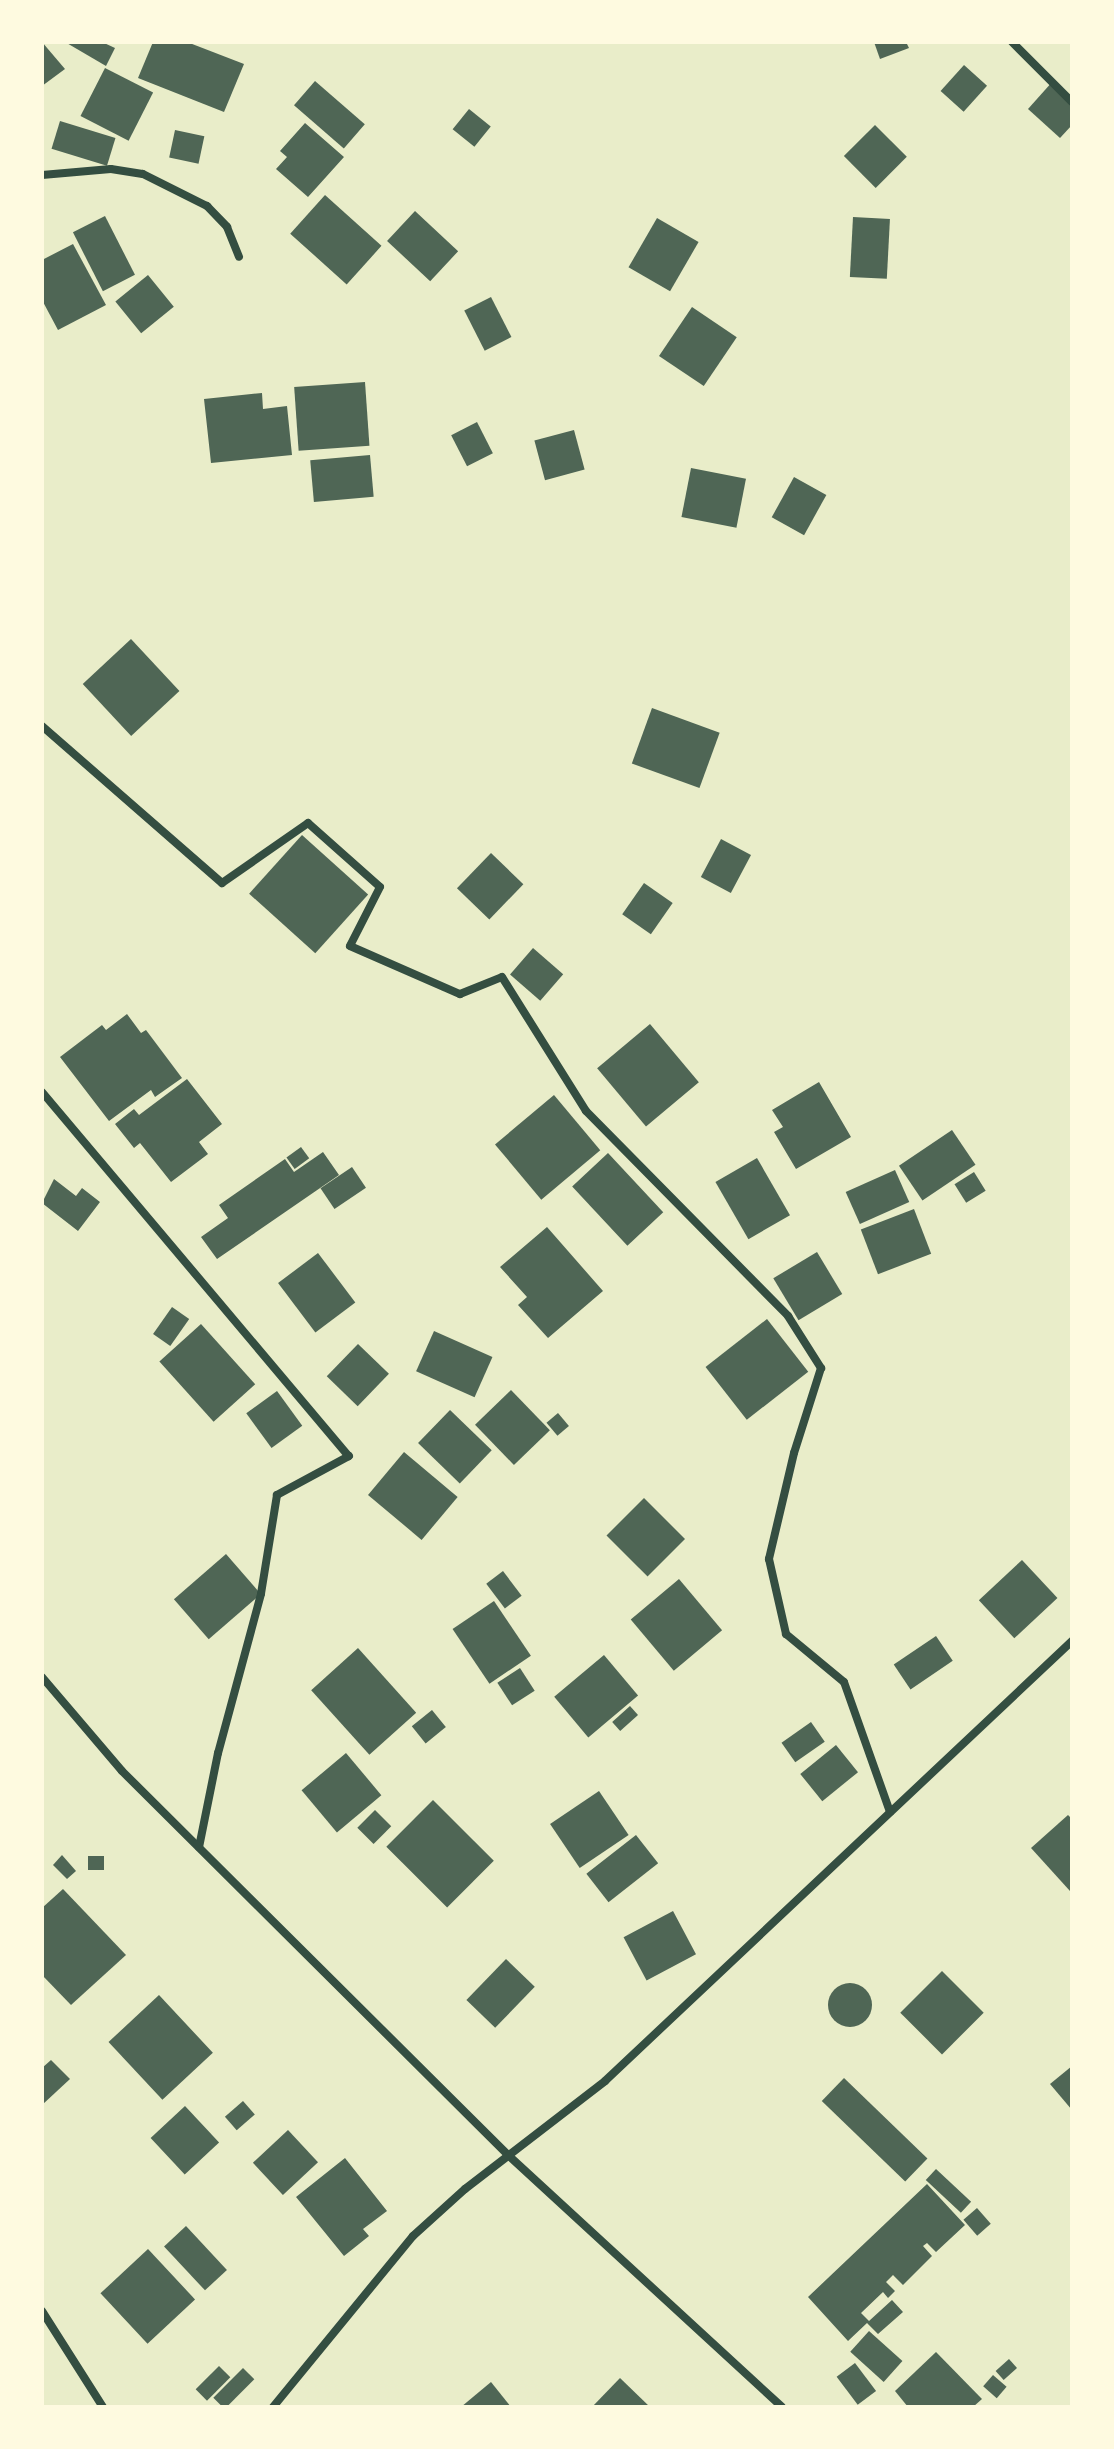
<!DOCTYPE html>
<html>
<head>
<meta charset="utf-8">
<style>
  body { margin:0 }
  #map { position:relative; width:1114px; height:2449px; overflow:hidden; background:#e9edc9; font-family:"Public Sans",sans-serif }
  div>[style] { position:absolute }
  .building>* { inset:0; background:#4f6655; transform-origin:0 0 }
  .round { border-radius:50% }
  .minor>* { height:8px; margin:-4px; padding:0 4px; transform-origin:4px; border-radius:4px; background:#344e41 }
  span { translate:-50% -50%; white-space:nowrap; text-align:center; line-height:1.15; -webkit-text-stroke:8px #fefae0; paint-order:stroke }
  .frame { position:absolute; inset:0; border:44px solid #fefae0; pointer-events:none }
</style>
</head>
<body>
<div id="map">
  <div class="building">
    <i style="clip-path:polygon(42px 42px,65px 69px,42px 86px)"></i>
    <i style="clip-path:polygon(65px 42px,102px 42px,115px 48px,106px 66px)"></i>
    <i style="clip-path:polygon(153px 42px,187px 42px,244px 64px,224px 112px,138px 78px)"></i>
    <i style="clip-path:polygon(874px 42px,906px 42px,909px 48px,880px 59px)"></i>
    <i style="left:964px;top:65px;width:31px;height:35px;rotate:42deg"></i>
    <i style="left:105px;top:68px;width:54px;height:54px;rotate:27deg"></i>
    <i style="left:315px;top:81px;width:66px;height:32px;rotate:41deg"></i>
    <i style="clip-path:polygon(1053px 81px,1072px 98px,1072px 125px,1060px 138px,1028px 109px)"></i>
    <i style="left:469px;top:109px;width:28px;height:26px;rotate:39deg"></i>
    <i style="left:60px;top:121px;width:58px;height:29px;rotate:17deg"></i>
    <i style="clip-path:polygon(305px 123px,344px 157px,308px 197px,276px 169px,287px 157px,280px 151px)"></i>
    <i style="left:875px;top:125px;width:45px;height:44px;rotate:45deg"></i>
    <i style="left:175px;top:130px;width:30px;height:28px;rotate:12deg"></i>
    <i style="left:325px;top:195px;width:76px;height:52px;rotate:42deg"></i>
    <i style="left:415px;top:211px;width:59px;height:41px;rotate:43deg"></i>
    <i style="left:105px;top:216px;width:66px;height:36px;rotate:63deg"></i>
    <i style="left:853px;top:217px;width:37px;height:60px;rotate:3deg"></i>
    <i style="left:657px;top:218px;width:48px;height:57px;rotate:30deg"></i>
    <i style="clip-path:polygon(73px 244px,106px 305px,58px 330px,42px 300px,42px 260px)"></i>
    <i style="left:148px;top:275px;width:41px;height:42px;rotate:51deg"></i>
    <i style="left:491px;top:297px;width:45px;height:30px;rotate:63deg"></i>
    <i style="left:692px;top:307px;width:54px;height:59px;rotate:34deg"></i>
    <i style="left:365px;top:382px;width:64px;height:71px;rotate:86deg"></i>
    <i style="clip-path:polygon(262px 393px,263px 409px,287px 406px,292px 455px,211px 463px,204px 399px)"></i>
    <i style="left:477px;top:422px;width:35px;height:29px;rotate:63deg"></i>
    <i style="left:574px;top:430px;width:41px;height:41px;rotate:75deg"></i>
    <i style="left:370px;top:455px;width:42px;height:60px;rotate:85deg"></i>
    <i style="left:691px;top:468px;width:56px;height:50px;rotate:11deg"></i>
    <i style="left:794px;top:477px;width:37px;height:46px;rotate:29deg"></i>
    <i style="left:131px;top:639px;width:71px;height:66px;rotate:47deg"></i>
    <i style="left:652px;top:708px;width:72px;height:59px;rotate:20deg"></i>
    <i style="left:302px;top:835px;width:89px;height:79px;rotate:42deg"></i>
    <i style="left:721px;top:839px;width:34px;height:43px;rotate:28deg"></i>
    <i style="left:491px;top:853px;width:45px;height:49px;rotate:44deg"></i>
    <i style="left:644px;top:883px;width:35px;height:38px;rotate:35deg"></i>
    <i style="left:533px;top:948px;width:40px;height:35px;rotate:41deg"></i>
    <i style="clip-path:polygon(127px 1014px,141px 1033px,146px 1030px,182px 1078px,155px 1097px,151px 1090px,109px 1121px,60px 1057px,102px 1025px,106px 1030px)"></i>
    <i style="left:650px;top:1024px;width:76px;height:69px;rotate:50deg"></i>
    <i style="clip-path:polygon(187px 1079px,222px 1124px,199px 1142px,208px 1154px,171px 1182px,140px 1143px,134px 1148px,115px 1124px,134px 1109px,139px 1115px)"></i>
    <i style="clip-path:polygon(819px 1082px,851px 1137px,796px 1169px,774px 1132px,783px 1127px,772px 1110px)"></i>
    <i style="left:554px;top:1095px;width:72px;height:77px;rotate:50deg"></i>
    <i style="left:952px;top:1130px;width:42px;height:64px;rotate:56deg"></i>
    <i style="left:301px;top:1147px;width:14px;height:18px;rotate:54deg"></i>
    <i style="clip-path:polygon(323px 1152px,339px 1175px,217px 1259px,201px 1237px,228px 1218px,219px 1205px,285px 1159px,294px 1172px)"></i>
    <i style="left:608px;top:1153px;width:81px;height:49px;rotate:47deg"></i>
    <i style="left:757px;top:1158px;width:66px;height:48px;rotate:60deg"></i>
    <i style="left:352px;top:1167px;width:25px;height:38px;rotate:56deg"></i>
    <i style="left:895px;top:1170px;width:35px;height:54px;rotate:66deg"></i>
    <i style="left:974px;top:1172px;width:22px;height:23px;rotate:58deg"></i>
    <i style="clip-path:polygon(54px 1179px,76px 1196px,82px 1188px,100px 1202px,78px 1231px,42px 1203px)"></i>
    <i style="left:914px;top:1209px;width:48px;height:57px;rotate:69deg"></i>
    <i style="clip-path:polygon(547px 1227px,603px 1291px,548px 1338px,518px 1305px,527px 1297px,500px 1267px)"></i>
    <i style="left:817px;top:1252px;width:49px;height:51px;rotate:59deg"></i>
    <i style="left:318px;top:1253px;width:62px;height:50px;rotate:53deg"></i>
    <i style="left:172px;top:1307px;width:21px;height:33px;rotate:35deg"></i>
    <i style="left:767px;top:1319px;width:67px;height:78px;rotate:52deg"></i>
    <i style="left:201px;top:1324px;width:81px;height:56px;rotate:48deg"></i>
    <i style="left:434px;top:1331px;width:64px;height:44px;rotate:24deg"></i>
    <i style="left:358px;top:1344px;width:43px;height:45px;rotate:44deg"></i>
    <i style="left:511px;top:1390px;width:56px;height:50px;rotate:46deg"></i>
    <i style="left:277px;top:1391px;width:43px;height:38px;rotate:54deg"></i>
    <i style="left:450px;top:1410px;width:58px;height:46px;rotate:44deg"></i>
    <i style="left:558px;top:1413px;width:17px;height:15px;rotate:50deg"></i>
    <i style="left:404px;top:1452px;width:70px;height:56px;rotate:40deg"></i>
    <i style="left:644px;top:1498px;width:58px;height:53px;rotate:45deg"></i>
    <i style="left:226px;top:1554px;width:53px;height:69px;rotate:49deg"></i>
    <i style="left:1022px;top:1560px;width:52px;height:59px;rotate:47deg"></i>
    <i style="left:503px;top:1571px;width:31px;height:21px;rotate:53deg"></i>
    <i style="left:679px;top:1579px;width:67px;height:63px;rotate:50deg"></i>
    <i style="left:494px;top:1601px;width:66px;height:50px;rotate:56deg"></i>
    <i style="left:936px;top:1636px;width:30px;height:51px;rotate:56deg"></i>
    <i style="left:358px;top:1648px;width:87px;height:63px;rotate:48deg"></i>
    <i style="left:604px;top:1655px;width:53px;height:65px;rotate:50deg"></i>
    <i style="left:520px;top:1668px;width:27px;height:27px;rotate:57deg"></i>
    <i style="left:630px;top:1706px;width:12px;height:24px;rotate:48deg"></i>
    <i style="left:432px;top:1710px;width:22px;height:26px;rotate:51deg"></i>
    <i style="left:811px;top:1722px;width:24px;height:36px;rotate:55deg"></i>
    <i style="left:836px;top:1745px;width:35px;height:46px;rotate:51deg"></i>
    <i style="left:346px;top:1753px;width:55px;height:58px;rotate:50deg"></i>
    <i style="left:599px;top:1791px;width:53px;height:59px;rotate:56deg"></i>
    <i style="left:433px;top:1800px;width:86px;height:66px;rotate:45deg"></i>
    <i style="left:375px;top:1810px;width:23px;height:25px;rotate:45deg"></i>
    <i style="clip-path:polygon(1068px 1815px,1072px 1819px,1070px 1891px,1031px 1848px)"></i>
    <i style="left:636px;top:1835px;width:36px;height:63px;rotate:52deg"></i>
    <i style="clip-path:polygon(62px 1855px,76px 1871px,67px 1879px,53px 1865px)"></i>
    <i style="left:104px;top:1856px;width:14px;height:16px;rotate:90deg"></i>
    <i style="clip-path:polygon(63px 1889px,126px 1955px,71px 2005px,42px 1975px,42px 1908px)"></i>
    <i style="left:673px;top:1911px;width:49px;height:56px;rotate:62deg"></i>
    <i style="left:506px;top:1959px;width:40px;height:57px;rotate:44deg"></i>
    <i style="left:942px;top:1971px;width:59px;height:59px;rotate:45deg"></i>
    <i class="round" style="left:828px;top:1983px;width:44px;height:44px"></i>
    <i style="left:159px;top:1995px;width:79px;height:69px;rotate:47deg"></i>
    <i style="clip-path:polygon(51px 2060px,70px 2079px,42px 2105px,42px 2068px)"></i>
    <i style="clip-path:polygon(1072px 2066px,1072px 2110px,1050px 2084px)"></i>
    <i style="left:844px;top:2078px;width:116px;height:32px;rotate:44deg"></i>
    <i style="left:243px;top:2101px;width:18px;height:24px;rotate:49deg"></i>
    <i style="left:185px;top:2106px;width:50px;height:47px;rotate:47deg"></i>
    <i style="left:288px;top:2130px;width:44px;height:48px;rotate:47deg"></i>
    <i style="clip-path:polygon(345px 2158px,387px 2211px,363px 2229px,369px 2236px,344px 2256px,296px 2197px)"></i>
    <i style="left:936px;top:2169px;width:48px;height:15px;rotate:43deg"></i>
    <i style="clip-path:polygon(927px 2184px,965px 2225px,936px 2252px,927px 2243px,923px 2246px,932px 2256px,903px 2285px,893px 2275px,886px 2282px,895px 2291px,888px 2298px,883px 2292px,861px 2313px,869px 2321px,892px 2300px,903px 2312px,878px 2334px,867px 2323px,848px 2341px,808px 2297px)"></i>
    <i style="left:977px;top:2208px;width:21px;height:18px;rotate:49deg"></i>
    <i style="left:186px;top:2226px;width:60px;height:30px;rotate:47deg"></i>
    <i style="left:148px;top:2249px;width:69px;height:65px;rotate:47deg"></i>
    <i style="left:869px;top:2331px;width:45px;height:28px;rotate:42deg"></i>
    <i style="clip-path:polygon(936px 2352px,982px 2399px,973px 2407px,908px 2407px,895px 2391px)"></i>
    <i style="left:1009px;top:2359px;width:12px;height:18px;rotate:48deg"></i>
    <i style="left:855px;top:2363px;width:35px;height:23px;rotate:53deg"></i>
    <i style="left:219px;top:2366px;width:16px;height:33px;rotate:45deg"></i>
    <i style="left:243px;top:2368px;width:16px;height:42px;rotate:45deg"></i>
    <i style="left:993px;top:2375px;width:18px;height:15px;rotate:41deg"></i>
    <i style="clip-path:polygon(620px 2378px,650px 2407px,592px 2407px)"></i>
    <i style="clip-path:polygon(491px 2382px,511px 2407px,461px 2407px)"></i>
  </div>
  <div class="minor">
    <i style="left:1012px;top:42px;width:85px;rotate:45deg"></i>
    <i style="left:42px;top:175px;width:69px;rotate:-5deg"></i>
    <i style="left:111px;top:169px;width:32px;rotate:9deg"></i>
    <i style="left:143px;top:174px;width:72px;rotate:26.6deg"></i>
    <i style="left:207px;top:206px;width:29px;rotate:46deg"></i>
    <i style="left:227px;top:227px;width:32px;rotate:68deg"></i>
    <i style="left:42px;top:726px;width:239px;rotate:41.1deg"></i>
    <i style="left:222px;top:883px;width:105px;rotate:-34.9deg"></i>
    <i style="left:308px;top:823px;width:96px;rotate:41.6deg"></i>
    <i style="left:380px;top:887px;width:66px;rotate:117deg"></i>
    <i style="left:350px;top:946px;width:120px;rotate:23.6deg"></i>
    <i style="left:460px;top:994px;width:45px;rotate:-22deg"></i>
    <i style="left:502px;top:977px;width:158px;rotate:57.9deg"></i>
    <i style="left:586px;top:1111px;width:288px;rotate:45.4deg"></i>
    <i style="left:788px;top:1316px;width:62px;rotate:57.6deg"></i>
    <i style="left:821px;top:1368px;width:89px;rotate:107.6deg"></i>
    <i style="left:794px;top:1453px;width:109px;rotate:103.3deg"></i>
    <i style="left:769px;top:1559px;width:77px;rotate:77.2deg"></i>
    <i style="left:786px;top:1634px;width:75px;rotate:39.6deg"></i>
    <i style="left:844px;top:1682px;width:138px;rotate:70.5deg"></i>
    <i style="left:42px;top:1092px;width:476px;rotate:49.9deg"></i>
    <i style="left:349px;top:1456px;width:82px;rotate:151.6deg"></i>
    <i style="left:277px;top:1495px;width:100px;rotate:99.2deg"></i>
    <i style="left:261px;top:1594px;width:165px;rotate:105.1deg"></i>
    <i style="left:218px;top:1753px;width:96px;rotate:101.4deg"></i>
    <i style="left:42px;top:1677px;width:123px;rotate:49.6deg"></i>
    <i style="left:122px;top:1771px;width:544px;rotate:44.85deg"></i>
    <i style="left:508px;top:2155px;width:372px;rotate:42.6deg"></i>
    <i style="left:42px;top:2311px;width:114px;rotate:57.6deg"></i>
    <i style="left:273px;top:2407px;width:221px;rotate:-50.7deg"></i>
    <i style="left:413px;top:2236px;width:70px;rotate:-42.1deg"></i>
    <i style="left:465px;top:2189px;width:177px;rotate:-37.6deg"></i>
    <i style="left:605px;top:2081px;width:642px;rotate:-43.29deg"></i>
  </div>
  <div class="frame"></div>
</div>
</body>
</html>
